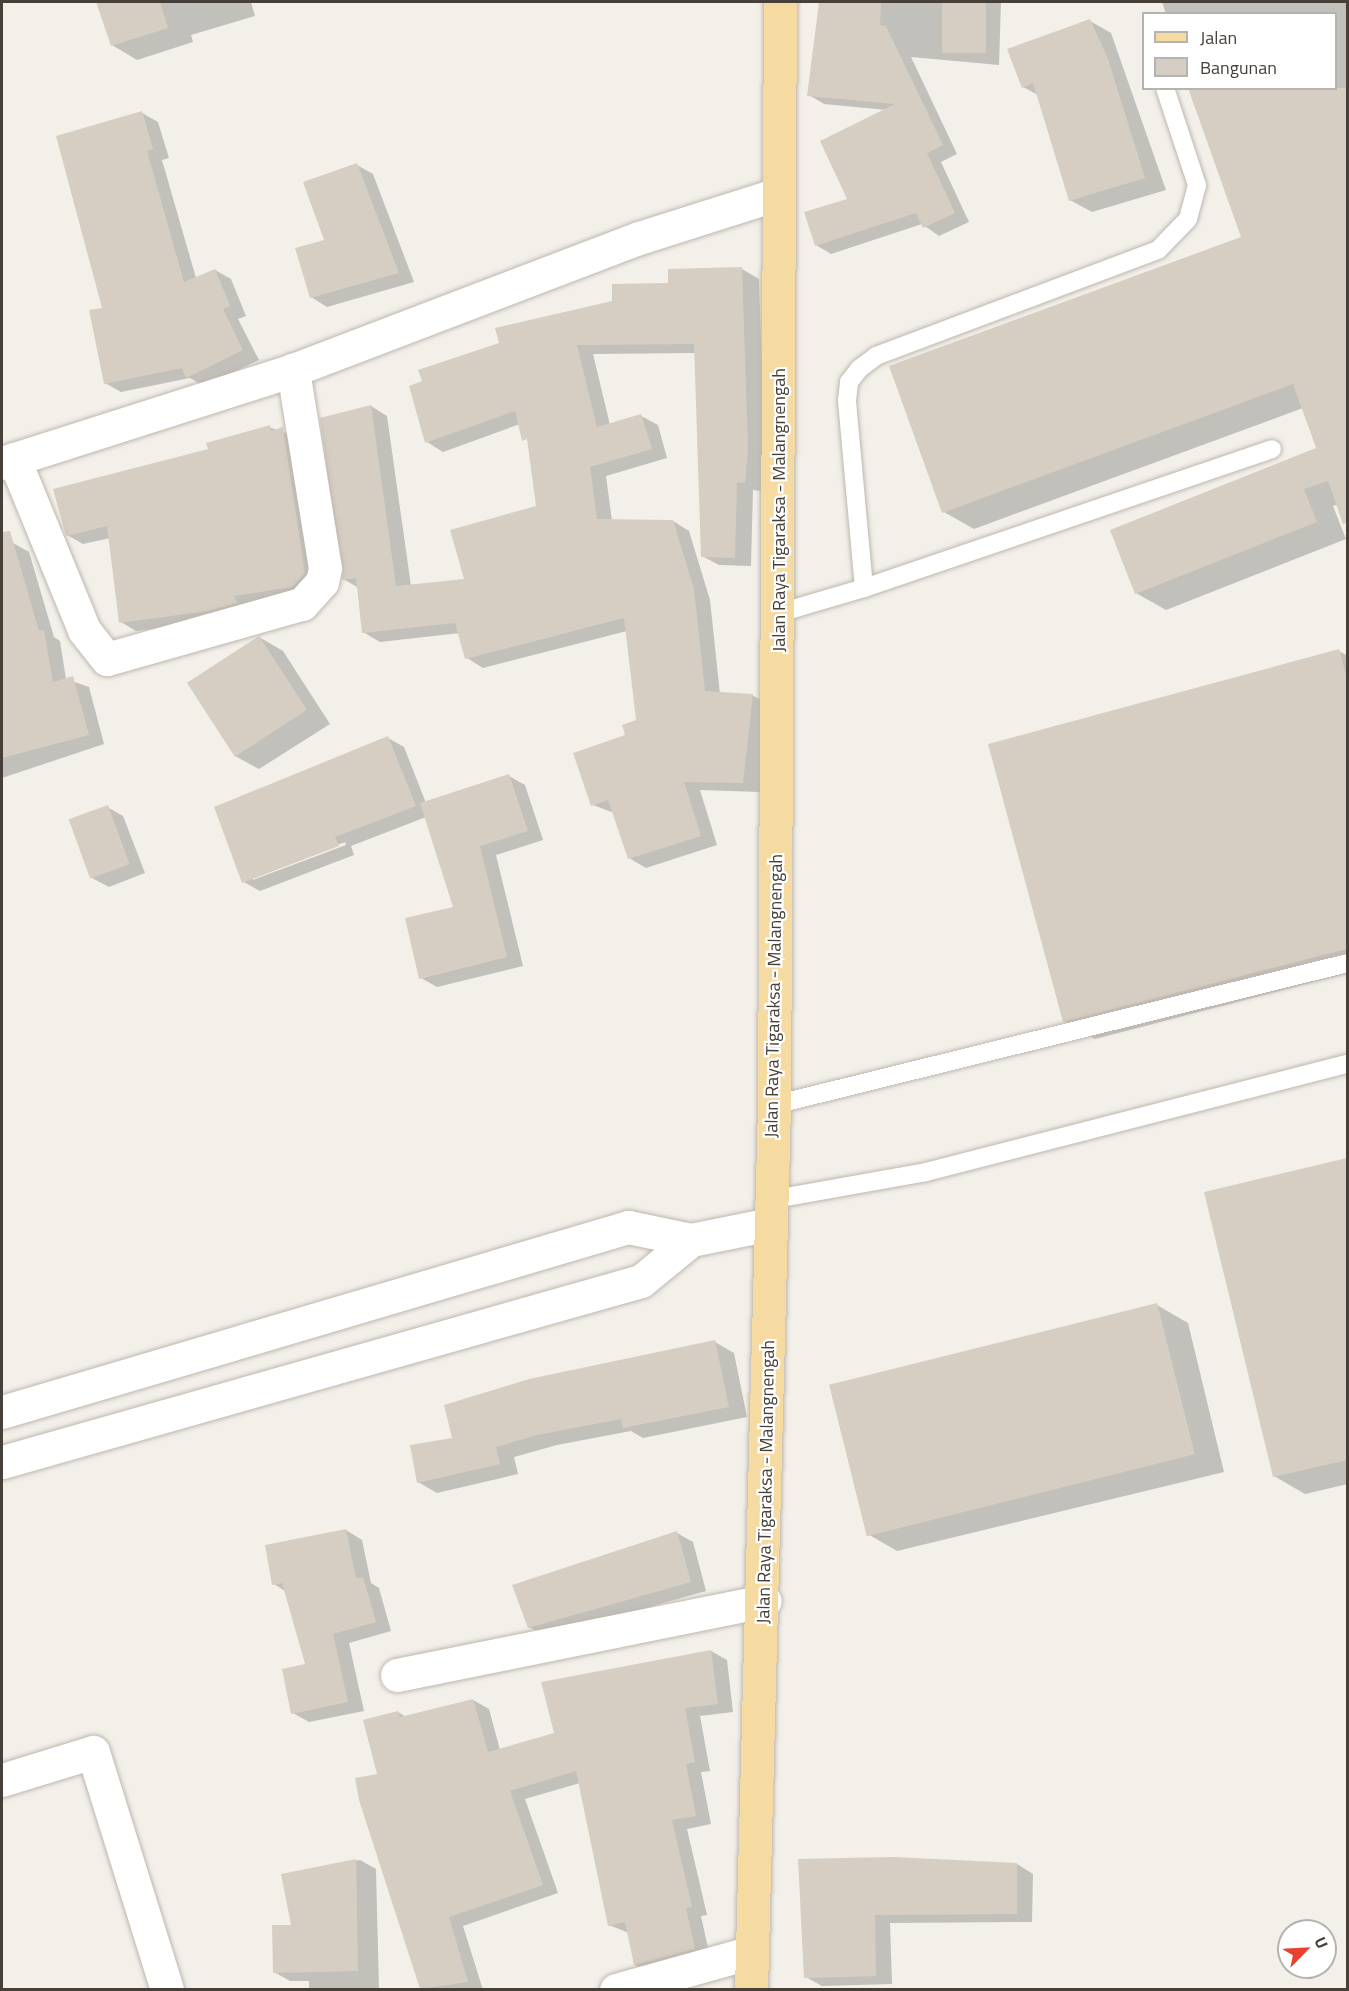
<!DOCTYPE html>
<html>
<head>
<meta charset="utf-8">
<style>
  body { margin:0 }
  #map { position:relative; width:1349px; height:1991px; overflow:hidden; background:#f3f0ea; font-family:"Titillium Web",sans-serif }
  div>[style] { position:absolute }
  .shadow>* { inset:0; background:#0003 }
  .building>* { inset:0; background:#d7cec3; transform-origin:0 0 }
  .roads { filter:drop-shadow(0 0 2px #beb7ad) drop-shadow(0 0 2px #beb7ad) }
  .service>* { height:18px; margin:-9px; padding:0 9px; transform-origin:9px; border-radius:9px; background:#fff }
  .minor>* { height:33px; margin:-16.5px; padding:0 16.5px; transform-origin:16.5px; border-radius:16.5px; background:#fff }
  .primary>* { height:33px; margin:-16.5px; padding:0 16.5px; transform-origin:16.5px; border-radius:16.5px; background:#f5daa1 }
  span { translate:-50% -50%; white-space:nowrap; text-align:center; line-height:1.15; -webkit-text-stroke:4.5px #fff; paint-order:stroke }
  .street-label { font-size:18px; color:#474039 }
  .frame { position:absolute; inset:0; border:3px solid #474039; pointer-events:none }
  .legend { position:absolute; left:1142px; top:12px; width:195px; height:78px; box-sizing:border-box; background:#fff; border:2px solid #b5b3b0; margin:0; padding:8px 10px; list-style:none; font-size:18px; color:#474039 }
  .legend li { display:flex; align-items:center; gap:12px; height:30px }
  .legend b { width:30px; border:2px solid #b5b3b0 }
  .north { position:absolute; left:1277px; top:1919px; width:60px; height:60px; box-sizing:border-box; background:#fff; border:2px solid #b5b3b0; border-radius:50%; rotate:66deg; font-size:16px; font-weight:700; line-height:24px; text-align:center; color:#474039 }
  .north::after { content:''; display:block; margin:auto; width:21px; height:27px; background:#e6422f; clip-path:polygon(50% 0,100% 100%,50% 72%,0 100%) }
</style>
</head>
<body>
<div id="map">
  <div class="shadow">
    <i style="clip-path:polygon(98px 2px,251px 2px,255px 16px,191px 35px,193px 42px,137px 60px,112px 45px)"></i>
    <i style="clip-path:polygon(821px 2px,1001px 2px,999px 65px,911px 57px,957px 154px,941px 162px,969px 222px,939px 236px,922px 224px,831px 254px,816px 245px,850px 199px,887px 110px,824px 104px,809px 95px)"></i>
    <i style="clip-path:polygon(1162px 2px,1348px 2px,1348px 501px,1333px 506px,1346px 539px,1166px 610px,1136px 593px,1318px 449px,1303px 408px,974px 529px,944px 512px,1243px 238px,1336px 88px,1336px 14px,1166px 14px)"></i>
    <i style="clip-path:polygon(1090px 21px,1111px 33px,1166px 190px,1092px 212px,1070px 200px,1038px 95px,1023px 87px)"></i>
    <i style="clip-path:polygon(142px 113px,158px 122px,169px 158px,162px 160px,196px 278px,215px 270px,231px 279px,246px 316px,238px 319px,259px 360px,204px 386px,190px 378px,121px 392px,105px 383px,103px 309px)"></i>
    <i style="clip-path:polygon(357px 165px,373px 174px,414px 282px,327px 307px,311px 297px,326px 241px)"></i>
    <i style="clip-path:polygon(742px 269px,759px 279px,765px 459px,761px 491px,753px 490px,751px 566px,719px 565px,702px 556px,696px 353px,593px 354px,610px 425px,641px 416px,658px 425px,667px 458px,606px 476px,612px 521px,673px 521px,689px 531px,710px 600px,720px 694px,752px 695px,769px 705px,760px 792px,700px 790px,717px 845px,646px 868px,629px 858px,614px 813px,593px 805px,638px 721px,627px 631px,483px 668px,467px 658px,460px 633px,380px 642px,363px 632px,359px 588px,343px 579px,371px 406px,387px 416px,411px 586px,466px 580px,537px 507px,529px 443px,520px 424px,443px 452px,427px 442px,411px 387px,501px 344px,614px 302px)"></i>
    <i style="clip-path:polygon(269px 427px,299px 438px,320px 582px,224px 619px,136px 631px,121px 622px,110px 538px,83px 544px,67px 535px,210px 450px)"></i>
    <i style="clip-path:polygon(13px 543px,29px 552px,54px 637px,60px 641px,66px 679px,89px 687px,104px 744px,2px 778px,2px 707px,7px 706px,2px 545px)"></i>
    <i style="clip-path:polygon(259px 637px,283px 651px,330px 724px,259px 769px,235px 756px)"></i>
    <i style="clip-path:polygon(1339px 651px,1348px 656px,1348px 973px,1095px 1039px,1064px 1021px)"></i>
    <i style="clip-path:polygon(evenodd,388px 738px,404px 747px,426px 803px,509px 776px,525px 785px,543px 840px,496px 855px,523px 966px,437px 987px,421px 978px,454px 908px,426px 817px,351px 846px,354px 855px,260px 891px,244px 882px,388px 738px,345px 842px,346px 845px,253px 880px,253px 877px,345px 842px)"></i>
    <i style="clip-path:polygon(107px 807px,123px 816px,145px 873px,109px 887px,92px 878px)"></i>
    <i style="clip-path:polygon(1348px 1159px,1348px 1484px,1305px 1494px,1274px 1476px,1206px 1193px)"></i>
    <i style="clip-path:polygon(1157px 1305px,1188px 1323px,1224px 1472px,897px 1551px,866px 1533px)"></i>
    <i style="clip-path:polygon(715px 1342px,734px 1353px,747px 1417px,643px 1438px,631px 1431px,557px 1445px,514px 1457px,518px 1474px,437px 1493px,418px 1482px,454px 1440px)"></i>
    <i style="clip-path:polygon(346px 1530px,362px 1540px,371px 1583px,379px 1588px,391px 1631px,349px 1643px,364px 1711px,309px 1722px,293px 1713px,307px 1665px,285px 1591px,274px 1584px)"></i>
    <i style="clip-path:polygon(677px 1533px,693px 1542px,706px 1591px,546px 1636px,529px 1627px)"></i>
    <i style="clip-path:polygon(711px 1651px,727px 1660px,733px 1712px,700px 1716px,710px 1771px,701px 1772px,711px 1824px,687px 1829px,707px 1915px,701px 1916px,710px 1957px,651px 1973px,635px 1965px,629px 1933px,609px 1925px,580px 1783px,525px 1799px,558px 1893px,463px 1926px,483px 1990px,422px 1990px,360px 1800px,378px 1775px,398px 1712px,406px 1717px,473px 1700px,489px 1709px,500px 1750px,556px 1734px,543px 1683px)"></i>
    <i style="clip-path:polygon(360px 1860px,376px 1869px,379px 1990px,309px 1990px,309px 1981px,290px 1981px,274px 1972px,293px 1927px,282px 1875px)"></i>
    <i style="clip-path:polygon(800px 1861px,1017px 1864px,1033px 1874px,1032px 1922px,890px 1923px,892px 1984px,822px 1986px,806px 1977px)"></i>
  </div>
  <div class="building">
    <i style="clip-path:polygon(96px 2px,160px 2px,168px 28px,111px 46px)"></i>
    <i style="clip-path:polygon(819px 2px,881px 2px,880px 25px,886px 26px,943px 145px,927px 153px,955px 213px,923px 228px,916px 213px,815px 246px,804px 212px,847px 199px,820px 141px,895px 104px,807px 96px)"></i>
    <i style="left:942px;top:2px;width:44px;height:51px"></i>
    <i style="clip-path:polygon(1090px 19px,1108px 59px,1145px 178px,1069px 201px,1033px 83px,1022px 88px,1007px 49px)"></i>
    <i style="clip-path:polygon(1188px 88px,1347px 88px,1347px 523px,1343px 524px,1328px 481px,1304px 489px,1317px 522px,1135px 594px,1110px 530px,1316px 448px,1293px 384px,942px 513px,889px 366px,1241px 237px)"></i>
    <i style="clip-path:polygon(142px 111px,153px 149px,147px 151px,184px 282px,215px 269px,230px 306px,223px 309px,243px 350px,186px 378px,182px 368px,104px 384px,89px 310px,102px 308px,56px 136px)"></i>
    <i style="clip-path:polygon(357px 163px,399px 273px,310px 298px,295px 248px,324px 240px,303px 182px)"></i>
    <i style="clip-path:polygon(742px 267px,748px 449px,745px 483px,737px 482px,735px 558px,701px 557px,694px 344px,577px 345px,597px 427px,641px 414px,652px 449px,590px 467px,597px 519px,673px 520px,694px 589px,705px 691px,753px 694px,743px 783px,684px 782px,701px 836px,628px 859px,608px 800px,591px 806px,573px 753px,625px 735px,622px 725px,636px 720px,624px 618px,465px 659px,455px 623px,362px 633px,356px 578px,342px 580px,320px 418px,371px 405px,396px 586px,464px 579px,450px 530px,536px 506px,527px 439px,522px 441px,515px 411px,425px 443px,409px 386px,422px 381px,418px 370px,499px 343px,495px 328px,612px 301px,612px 284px,668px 283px,668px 269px)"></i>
    <i style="clip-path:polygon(270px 425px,271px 431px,283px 427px,305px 573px,292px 587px,234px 596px,238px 603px,208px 611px,119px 623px,107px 526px,66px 536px,53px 489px,208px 449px,206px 443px)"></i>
    <i style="clip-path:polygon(10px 531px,39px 631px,44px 630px,53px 682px,73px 676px,89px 735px,2px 758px,2px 532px)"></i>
    <i style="left:259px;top:636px;width:88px;height:86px;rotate:57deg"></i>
    <i style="clip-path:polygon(1339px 649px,1347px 679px,1347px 949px,1063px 1022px,988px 744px)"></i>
    <i style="clip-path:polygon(388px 736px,416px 806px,335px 837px,339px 846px,242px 883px,214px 807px)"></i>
    <i style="clip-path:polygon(509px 774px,528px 831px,480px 846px,507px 957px,419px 979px,405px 918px,453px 907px,420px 803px)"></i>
    <i style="left:108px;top:805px;width:63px;height:42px;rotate:70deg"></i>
    <i style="clip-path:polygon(1347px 1158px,1347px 1460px,1273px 1477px,1204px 1192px)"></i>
    <i style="left:1157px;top:1303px;width:156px;height:338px;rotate:76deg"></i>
    <i style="clip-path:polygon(715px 1340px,729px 1407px,623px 1428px,621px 1419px,537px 1435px,496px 1447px,500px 1464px,417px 1483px,410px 1445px,452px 1438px,444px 1405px,529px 1379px)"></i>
    <i style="clip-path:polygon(346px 1529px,356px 1578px,363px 1577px,376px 1622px,333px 1634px,348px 1702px,291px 1714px,282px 1669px,305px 1664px,282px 1583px,272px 1585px,265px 1545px)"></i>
    <i style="clip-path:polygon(677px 1531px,691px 1582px,528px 1628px,512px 1585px)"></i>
    <i style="clip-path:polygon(711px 1650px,718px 1704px,685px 1708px,695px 1762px,686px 1764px,696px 1816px,672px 1820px,692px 1907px,686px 1908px,695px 1949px,634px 1965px,625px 1922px,608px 1926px,576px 1771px,510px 1791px,543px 1885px,449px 1917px,468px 1982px,420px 1989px,359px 1800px,355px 1778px,377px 1774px,363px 1720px,398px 1711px,400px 1717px,473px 1699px,488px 1752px,554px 1733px,541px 1682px)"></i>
    <i style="clip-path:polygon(893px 1857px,1017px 1863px,1017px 1914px,875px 1915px,876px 1976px,804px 1978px,798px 1859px)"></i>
    <i style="clip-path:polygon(356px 1859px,358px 1971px,273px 1973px,272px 1925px,291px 1925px,281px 1874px)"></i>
  </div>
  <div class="roads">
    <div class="service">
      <i style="left:864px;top:588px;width:431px;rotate:-18.8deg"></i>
      <i style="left:779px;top:613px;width:89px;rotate:-16.4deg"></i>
      <i style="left:864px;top:588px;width:188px;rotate:-95.2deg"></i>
      <i style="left:847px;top:401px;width:19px;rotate:-84deg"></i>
      <i style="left:849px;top:382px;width:16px;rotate:-52deg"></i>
      <i style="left:859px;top:369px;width:21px;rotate:-37deg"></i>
      <i style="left:876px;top:356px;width:301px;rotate:-20.6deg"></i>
      <i style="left:1158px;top:250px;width:43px;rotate:-45.9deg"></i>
      <i style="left:1188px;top:219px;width:35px;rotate:-75deg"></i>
      <i style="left:1197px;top:185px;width:102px;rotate:-108.3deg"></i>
      <i style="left:774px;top:1105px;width:591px;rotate:-13.9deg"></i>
      <i style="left:769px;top:1200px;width:159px;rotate:-10.1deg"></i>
      <i style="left:926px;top:1172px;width:436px;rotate:-14.4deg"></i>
    </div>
    <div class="minor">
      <i style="left:14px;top:459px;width:185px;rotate:67.7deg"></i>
      <i style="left:84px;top:630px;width:37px;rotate:52deg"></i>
      <i style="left:107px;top:659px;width:203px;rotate:-15.8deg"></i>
      <i style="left:302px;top:604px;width:30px;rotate:-48deg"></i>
      <i style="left:322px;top:582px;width:14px;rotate:-78deg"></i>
      <i style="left:325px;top:568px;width:201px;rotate:-99.2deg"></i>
      <i style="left:2px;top:463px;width:305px;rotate:-17.7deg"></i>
      <i style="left:293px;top:370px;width:370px;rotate:-20.9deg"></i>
      <i style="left:639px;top:238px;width:146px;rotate:-17.6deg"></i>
      <i style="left:691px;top:1240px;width:81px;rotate:-11.4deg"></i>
      <i style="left:2px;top:1412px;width:653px;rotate:-16.46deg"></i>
      <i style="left:628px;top:1227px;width:64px;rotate:11.7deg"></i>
      <i style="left:691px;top:1240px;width:65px;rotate:140.6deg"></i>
      <i style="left:641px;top:1281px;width:664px;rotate:164.18deg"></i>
      <i style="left:397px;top:1675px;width:375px;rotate:-11.4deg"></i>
      <i style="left:2px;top:1780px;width:95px;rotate:-17.1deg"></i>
      <i style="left:93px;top:1752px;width:249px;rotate:72.7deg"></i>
      <i style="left:616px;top:1990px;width:141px;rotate:-15.6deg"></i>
    </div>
    <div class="primary">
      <i style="left:751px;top:1990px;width:885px;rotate:-88.51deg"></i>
      <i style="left:774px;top:1105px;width:1103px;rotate:-89.69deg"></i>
    </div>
  </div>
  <div class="street-label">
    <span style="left:779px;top:510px;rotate:-90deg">Jalan Raya Tigaraksa - Malangnengah</span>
    <span style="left:774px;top:996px;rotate:-89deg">Jalan Raya Tigaraksa - Malangnengah</span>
    <span style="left:766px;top:1482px;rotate:-89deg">Jalan Raya Tigaraksa - Malangnengah</span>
  </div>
  <div class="frame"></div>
  <ul class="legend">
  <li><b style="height:8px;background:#f5daa1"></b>Jalan</li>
  <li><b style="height:16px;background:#d7cec3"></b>Bangunan</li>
  </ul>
  <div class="north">U</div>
</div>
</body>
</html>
